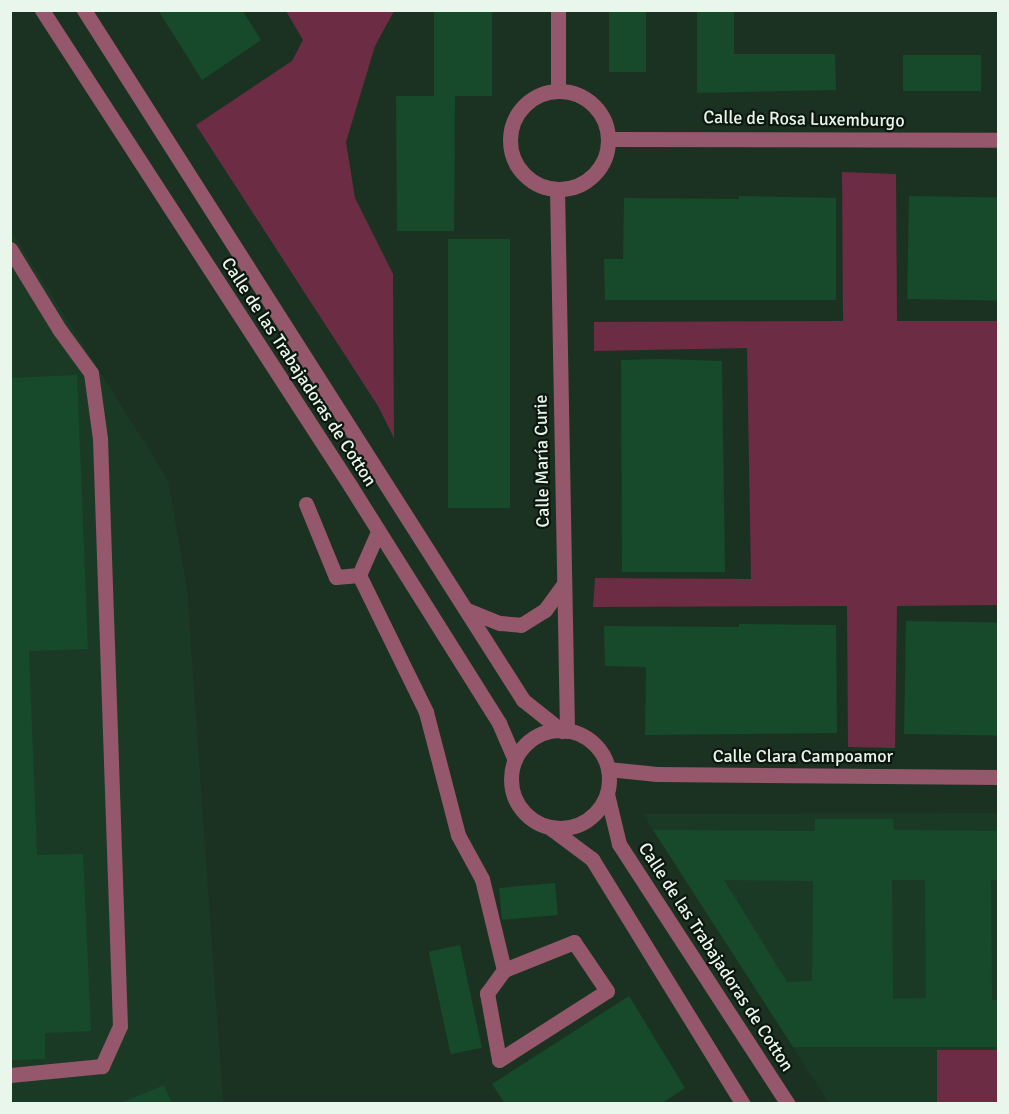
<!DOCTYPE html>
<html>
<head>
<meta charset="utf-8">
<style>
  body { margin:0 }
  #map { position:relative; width:1009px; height:1114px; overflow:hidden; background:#1b3222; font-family:Signika,sans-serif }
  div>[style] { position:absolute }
  .built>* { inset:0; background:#1b3a25 }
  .green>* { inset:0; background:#6c2c44; transform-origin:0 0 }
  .building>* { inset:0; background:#174a2b; transform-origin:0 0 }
  .minor>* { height:15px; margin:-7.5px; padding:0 7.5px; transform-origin:7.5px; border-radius:7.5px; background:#95576b }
  .minor>.ring { margin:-7.5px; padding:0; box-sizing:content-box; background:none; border:15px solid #95576b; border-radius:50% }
  span { translate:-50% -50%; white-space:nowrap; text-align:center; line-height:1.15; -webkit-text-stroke:4.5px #0d1710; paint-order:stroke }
  .street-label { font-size:18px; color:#e8f6eb }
  .frame { position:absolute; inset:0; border:12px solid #e8f6eb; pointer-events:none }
</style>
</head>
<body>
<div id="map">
  <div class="built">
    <i style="clip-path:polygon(10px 229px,168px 480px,187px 589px,223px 1103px,11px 1103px)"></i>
    <i style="clip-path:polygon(998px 813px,998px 1103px,829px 1103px,643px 814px)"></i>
  </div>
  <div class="green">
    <i style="clip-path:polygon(286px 11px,394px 11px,375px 46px,346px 142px,355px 198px,393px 274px,394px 438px,378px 406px,196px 125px,292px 61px,303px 40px)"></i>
    <i style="clip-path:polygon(842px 172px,896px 174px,897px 321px,998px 321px,998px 605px,897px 606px,895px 748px,848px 747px,847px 606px,593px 607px,595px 578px,751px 579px,747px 348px,594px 351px,594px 322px,843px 321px)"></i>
    <i style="left:998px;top:1050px;width:53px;height:61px;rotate:90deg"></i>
  </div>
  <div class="building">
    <i style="clip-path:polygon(158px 10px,242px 10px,261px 40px,202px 80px)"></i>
    <i style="clip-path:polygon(434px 10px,492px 10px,492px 96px,455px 96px,454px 231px,397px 231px,396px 96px,434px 96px)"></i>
    <i style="left:609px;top:10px;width:37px;height:62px"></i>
    <i style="clip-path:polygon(697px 10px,734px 10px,734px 54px,835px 54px,836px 90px,697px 93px)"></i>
    <i style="left:903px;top:55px;width:78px;height:36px"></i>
    <i style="clip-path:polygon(739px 196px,836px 198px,836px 300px,605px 300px,604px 259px,623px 259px,624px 198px,739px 199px)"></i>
    <i style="left:909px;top:196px;width:90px;height:103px;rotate:1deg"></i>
    <i style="left:510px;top:239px;width:269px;height:62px;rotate:90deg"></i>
    <i style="clip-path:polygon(663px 359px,722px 361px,725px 572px,622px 572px,621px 360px)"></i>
    <i style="clip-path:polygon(77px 375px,88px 649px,29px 651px,37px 855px,83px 854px,91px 1031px,45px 1033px,45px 1059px,10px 1060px,10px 378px)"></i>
    <i style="left:906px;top:621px;width:93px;height:113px;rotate:1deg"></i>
    <i style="clip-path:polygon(739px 624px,836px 625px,837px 733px,645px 735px,646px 667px,605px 666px,604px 626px,739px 627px)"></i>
    <i style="clip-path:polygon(evenodd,815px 819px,893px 819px,894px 830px,999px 831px,999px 880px,991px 880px,992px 1000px,999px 1000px,999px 1047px,793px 1047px,653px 830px,815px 831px,815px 819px,724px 880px,813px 881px,812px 981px,787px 982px,724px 880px,815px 819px,892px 880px,925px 880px,926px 998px,893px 999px,892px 880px)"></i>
    <i style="left:555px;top:883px;width:32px;height:56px;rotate:85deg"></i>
    <i style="left:460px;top:945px;width:105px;height:32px;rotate:78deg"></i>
    <i style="clip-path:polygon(629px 996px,685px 1088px,661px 1104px,505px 1104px,492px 1084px)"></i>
    <i style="clip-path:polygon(164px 1085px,172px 1104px,121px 1103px)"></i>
  </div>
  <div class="minor">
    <i style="left:42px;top:10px;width:568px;rotate:57.06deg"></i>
    <i style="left:351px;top:487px;width:279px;rotate:57.9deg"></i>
    <i style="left:499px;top:723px;width:40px;rotate:66.6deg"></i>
    <i style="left:84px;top:10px;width:818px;rotate:57.53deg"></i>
    <i style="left:523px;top:700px;width:50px;rotate:38.5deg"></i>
    <i style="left:558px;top:10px;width:80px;rotate:90deg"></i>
    <i class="ring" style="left:510px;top:91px;width:83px;height:83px"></i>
    <i style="left:609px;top:139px;width:389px;rotate:0.1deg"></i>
    <i style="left:557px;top:189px;width:542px;rotate:88.94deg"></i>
    <i style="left:10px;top:249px;width:94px;rotate:58.5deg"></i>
    <i style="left:59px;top:329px;width:54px;rotate:54deg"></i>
    <i style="left:91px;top:373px;width:67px;rotate:82.2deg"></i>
    <i style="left:100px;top:439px;width:587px;rotate:88.05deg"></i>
    <i style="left:120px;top:1026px;width:44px;rotate:114.2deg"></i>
    <i style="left:102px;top:1066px;width:92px;rotate:174.4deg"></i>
    <i style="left:306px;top:504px;width:79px;rotate:67.7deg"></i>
    <i style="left:336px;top:577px;width:23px;rotate:-5deg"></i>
    <i style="left:359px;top:575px;width:47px;rotate:-66.2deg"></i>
    <i style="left:359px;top:575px;width:153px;rotate:63.9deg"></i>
    <i style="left:426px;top:712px;width:127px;rotate:75.4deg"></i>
    <i style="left:458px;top:835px;width:50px;rotate:61.4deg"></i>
    <i style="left:482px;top:879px;width:94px;rotate:76.4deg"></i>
    <i style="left:504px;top:970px;width:29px;rotate:126deg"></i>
    <i style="left:487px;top:993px;width:68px;rotate:79.8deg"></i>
    <i style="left:499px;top:1060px;width:128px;rotate:-32.6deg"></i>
    <i style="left:607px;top:991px;width:59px;rotate:-124deg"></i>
    <i style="left:574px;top:942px;width:75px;rotate:158.2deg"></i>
    <i style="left:467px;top:610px;width:35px;rotate:22deg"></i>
    <i style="left:500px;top:623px;width:21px;rotate:5deg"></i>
    <i style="left:521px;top:625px;width:28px;rotate:-32deg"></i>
    <i style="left:545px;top:610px;width:31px;rotate:-54deg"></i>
    <i class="ring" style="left:511px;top:730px;width:83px;height:83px"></i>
    <i style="left:608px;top:769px;width:49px;rotate:5.8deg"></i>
    <i style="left:657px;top:774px;width:341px;rotate:0.5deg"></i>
    <i style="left:607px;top:794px;width:51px;rotate:76.5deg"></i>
    <i style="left:619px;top:844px;width:310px;rotate:57deg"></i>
    <i style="left:549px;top:827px;width:54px;rotate:36.7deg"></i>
    <i style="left:592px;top:859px;width:288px;rotate:58.4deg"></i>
  </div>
  <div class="street-label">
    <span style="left:804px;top:119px;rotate:1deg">Calle de Rosa Luxemburgo</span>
    <span style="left:299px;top:372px;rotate:57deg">Calle de las Trabajadoras de Cotton</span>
    <span style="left:542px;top:461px;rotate:-91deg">Calle María Curie</span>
    <span style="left:803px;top:756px">Calle Clara Campoamor</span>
    <span style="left:716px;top:957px;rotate:57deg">Calle de las Trabajadoras de Cotton</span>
  </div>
  <div class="frame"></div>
</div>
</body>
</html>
